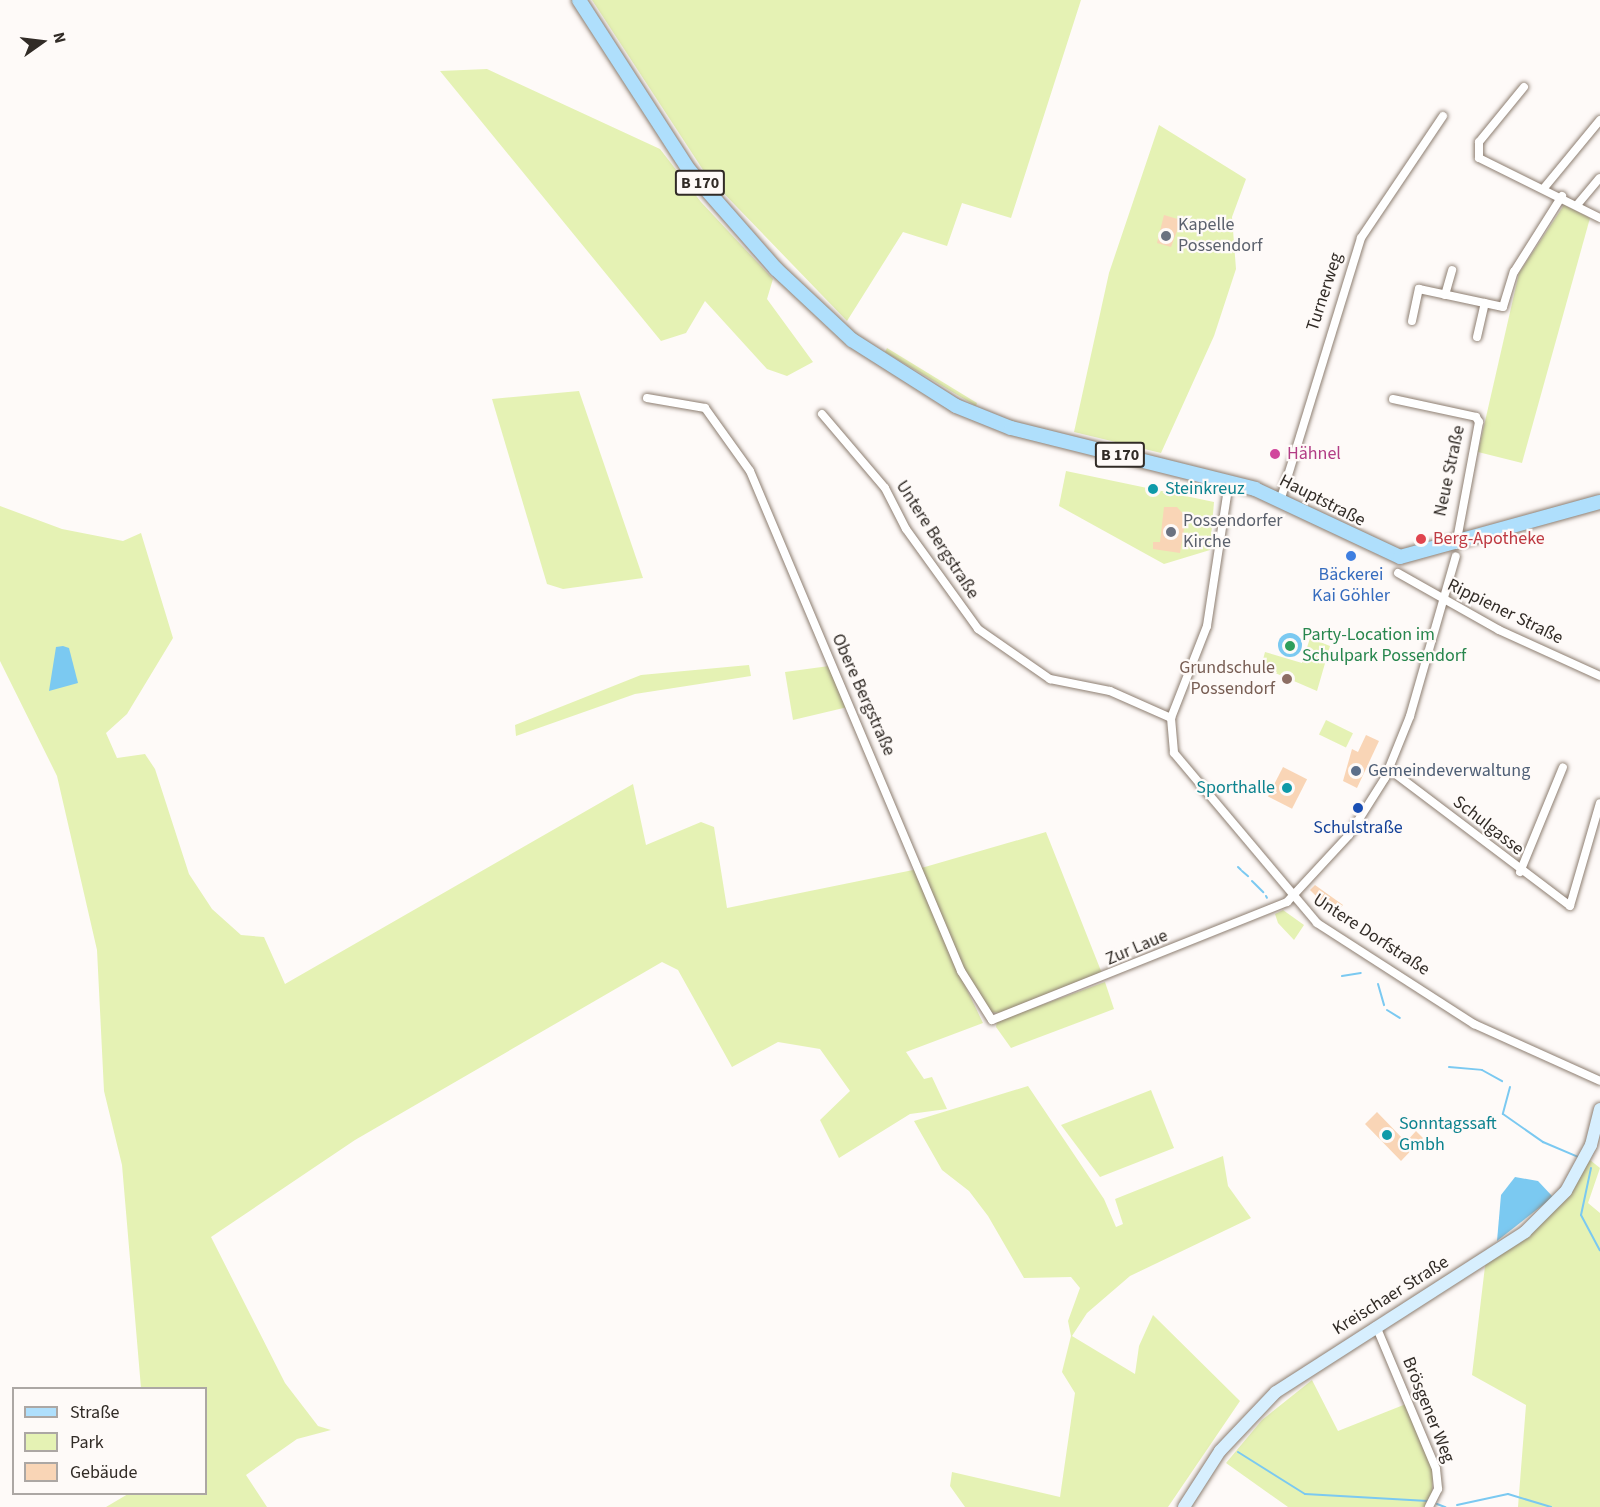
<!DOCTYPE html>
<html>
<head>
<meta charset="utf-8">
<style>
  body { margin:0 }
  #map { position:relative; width:1600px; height:1507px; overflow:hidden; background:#fefaf8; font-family:"Source Sans 3",sans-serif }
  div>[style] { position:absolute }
  .green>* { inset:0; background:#e5f2b4; transform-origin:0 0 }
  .water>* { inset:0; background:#7bc9f1 }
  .round { border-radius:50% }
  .stream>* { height:2px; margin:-1px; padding:0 1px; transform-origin:1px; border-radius:1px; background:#7bc9f1 }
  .building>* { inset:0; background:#f9d5b6; transform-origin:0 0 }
  .roads { filter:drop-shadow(0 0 2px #8d7e71) drop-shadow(0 0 2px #8d7e71) }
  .street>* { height:8px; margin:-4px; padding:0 4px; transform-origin:4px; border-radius:4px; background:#fff }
  .secondary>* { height:12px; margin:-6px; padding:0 6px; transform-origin:6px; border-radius:6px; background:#d7effe }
  .primary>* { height:14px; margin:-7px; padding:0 7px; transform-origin:7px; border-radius:7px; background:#afdffc }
  .dots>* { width:16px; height:16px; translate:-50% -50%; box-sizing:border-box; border:3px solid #fefaf8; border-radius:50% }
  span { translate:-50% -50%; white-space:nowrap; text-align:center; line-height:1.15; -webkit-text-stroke:4.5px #fefaf8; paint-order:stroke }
  .shield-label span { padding:2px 4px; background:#fefaf8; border:2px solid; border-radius:4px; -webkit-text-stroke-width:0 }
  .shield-label { font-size:16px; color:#312b26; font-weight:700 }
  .worship-label { font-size:18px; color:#5b616d }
  .left { translate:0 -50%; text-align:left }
  .street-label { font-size:18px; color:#312b26 }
  .hotel-label { font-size:18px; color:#b23c85 }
  .culture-label { font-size:18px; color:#0d838f }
  .right { translate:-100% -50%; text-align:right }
  .health-label { font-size:18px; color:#be3a42 }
  .shop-label { font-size:18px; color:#366cbe }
  .leisure-label { font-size:18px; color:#27864d }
  .education-label { font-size:18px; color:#785e54 }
  .service-label { font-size:18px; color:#4e5e75 }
  .transit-label { font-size:18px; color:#164399 }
  .legend { position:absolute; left:12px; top:1387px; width:195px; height:108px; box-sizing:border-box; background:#fefaf8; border:2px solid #aca7a4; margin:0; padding:8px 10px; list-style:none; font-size:18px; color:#312b26 }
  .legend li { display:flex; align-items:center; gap:12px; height:30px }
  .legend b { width:30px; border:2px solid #aca7a4 }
  .north { position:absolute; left:12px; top:12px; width:60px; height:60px; -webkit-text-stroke:4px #fefaf8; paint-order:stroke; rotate:76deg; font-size:16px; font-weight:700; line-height:24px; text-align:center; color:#312b26 }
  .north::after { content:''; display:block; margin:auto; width:21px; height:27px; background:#312b26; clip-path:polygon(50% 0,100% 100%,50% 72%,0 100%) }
</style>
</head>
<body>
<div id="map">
  <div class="green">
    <i style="clip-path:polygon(592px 0,1081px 0,1011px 218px,962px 203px,947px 246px,903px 232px,847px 321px,707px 176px)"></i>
    <i style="clip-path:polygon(487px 69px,660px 149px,701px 202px,773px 279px,767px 299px,813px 362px,787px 376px,767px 369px,705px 301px,686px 333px,661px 341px,440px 71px)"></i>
    <i style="clip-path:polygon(1159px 125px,1246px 179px,1232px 217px,1236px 269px,1214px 336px,1161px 453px,1074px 432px,1109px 273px)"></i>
    <i style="clip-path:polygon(1564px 205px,1590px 218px,1522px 463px,1478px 452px,1519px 273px)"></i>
    <i style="clip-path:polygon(887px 348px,977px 403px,976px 406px,885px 352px)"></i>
    <i style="clip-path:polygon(579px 391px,643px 578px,563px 589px,547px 584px,492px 399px)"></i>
    <i style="clip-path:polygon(1066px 471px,1214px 502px,1210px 550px,1164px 564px,1059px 506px)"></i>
    <i style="clip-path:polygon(0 506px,62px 529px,123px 541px,141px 533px,173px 638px,127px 714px,106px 733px,117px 758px,145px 754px,155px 769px,189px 874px,212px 909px,241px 935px,264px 937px,285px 984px,633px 784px,646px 845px,701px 822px,714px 827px,727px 908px,918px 869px,1046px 832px,1103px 976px,1002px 1013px,989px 1012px,959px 973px,983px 1023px,906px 1052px,924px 1079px,932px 1077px,947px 1109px,910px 1114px,839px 1158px,820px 1120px,850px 1091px,820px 1049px,778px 1042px,732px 1067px,678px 970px,662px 962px,355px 1140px,211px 1237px,285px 1383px,318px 1426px,331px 1430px,297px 1439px,246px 1475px,267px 1507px,106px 1507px,128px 1494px,206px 1494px,206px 1388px,141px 1388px,122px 1165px,104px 1091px,97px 950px,57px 776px,0 661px)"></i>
    <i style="clip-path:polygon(1310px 638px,1330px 646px,1317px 691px,1261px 667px,1265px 652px,1302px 663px)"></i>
    <i style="clip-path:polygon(749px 665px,751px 676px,635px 694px,516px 736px,515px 725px,641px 675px)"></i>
    <i style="clip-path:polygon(829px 666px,852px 706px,793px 720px,785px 672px)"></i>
    <i style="left:1326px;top:720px;width:30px;height:16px;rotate:26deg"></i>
    <i style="clip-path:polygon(1283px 910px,1304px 925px,1294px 940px,1278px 923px,1275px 914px)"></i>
    <i style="clip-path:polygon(1105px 982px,1114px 1009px,1011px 1048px,996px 1027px,997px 1021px)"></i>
    <i style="clip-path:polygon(1028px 1086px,1104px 1199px,1116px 1227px,1123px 1224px,1115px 1199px,1223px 1156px,1228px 1186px,1251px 1218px,1130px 1276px,1087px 1313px,1072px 1336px,1135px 1374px,1139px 1346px,1153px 1315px,1240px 1401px,1168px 1507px,965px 1507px,950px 1486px,952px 1472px,1060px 1497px,1075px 1393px,1062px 1372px,1071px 1336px,1068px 1321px,1080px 1288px,1071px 1277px,1024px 1278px,988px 1216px,969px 1191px,942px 1170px,914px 1121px)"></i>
    <i style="clip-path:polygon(1151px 1090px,1174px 1148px,1100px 1177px,1061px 1125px)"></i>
    <i style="clip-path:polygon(1590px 1160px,1600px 1168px,1588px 1203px,1600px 1213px,1600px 1507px,1518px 1507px,1526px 1405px,1472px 1375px,1486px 1258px,1568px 1194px)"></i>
    <i style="clip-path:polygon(1312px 1380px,1338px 1431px,1406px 1404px,1433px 1469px,1432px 1495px,1425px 1507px,1288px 1507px,1226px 1463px,1262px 1420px)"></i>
  </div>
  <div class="water">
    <i class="round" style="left:1278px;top:633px;width:24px;height:24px"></i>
    <i style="clip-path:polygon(63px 646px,69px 648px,78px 683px,49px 691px,56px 647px)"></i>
    <i style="clip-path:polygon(1515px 1177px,1538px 1181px,1553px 1197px,1497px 1241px,1501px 1195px)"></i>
  </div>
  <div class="stream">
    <i style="left:1238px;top:867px;width:4px;rotate:45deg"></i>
    <i style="left:1242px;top:871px;width:8px;rotate:40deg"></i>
    <i style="left:1252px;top:881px;width:16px;rotate:45deg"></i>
    <i style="left:1266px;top:896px;width:2px;rotate:63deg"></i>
    <i style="left:1342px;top:976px;width:19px;rotate:-9deg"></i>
    <i style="left:1378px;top:984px;width:22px;rotate:74deg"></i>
    <i style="left:1387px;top:1010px;width:15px;rotate:32deg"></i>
    <i style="left:1449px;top:1067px;width:33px;rotate:5deg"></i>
    <i style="left:1482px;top:1070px;width:23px;rotate:29deg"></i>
    <i style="left:1510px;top:1087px;width:28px;rotate:105deg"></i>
    <i style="left:1503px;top:1114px;width:49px;rotate:35deg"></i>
    <i style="left:1543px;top:1142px;width:38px;rotate:23deg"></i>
    <i style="left:1591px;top:1168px;width:48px;rotate:102deg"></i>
    <i style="left:1581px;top:1215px;width:40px;rotate:62deg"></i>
    <i style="left:1238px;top:1452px;width:79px;rotate:32.1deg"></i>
    <i style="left:1305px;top:1494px;width:123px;rotate:3.3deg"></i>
    <i style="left:1437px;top:1504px;width:9px;rotate:21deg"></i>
    <i style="left:1457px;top:1505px;width:52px;rotate:-12.2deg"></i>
    <i style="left:1508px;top:1494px;width:45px;rotate:16.8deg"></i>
  </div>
  <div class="building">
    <i style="clip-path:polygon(1164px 215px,1181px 220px,1171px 247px,1157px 243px)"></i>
    <i style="clip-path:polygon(1164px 507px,1177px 507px,1186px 517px,1180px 553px,1153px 549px,1153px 542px,1160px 542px)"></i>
    <i style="clip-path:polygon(1366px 735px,1379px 741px,1357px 788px,1343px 781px,1352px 749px,1358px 752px)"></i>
    <i style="left:1283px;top:767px;width:27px;height:33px;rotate:27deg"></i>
    <i style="clip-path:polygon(1315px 885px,1343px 905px,1334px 914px,1310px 890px)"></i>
    <i style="clip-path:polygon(1377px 1112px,1406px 1142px,1416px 1131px,1423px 1138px,1401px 1161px,1365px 1124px)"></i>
  </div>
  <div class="roads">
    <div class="street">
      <i style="left:1524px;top:87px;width:71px;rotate:129.3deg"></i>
      <i style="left:1479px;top:142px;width:16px;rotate:90deg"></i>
      <i style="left:1479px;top:158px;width:135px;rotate:26.4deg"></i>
      <i style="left:1544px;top:188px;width:88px;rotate:-50.5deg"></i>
      <i style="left:1577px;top:205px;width:35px;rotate:-50deg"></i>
      <i style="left:1445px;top:295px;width:26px;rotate:-74deg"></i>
      <i style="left:1412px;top:321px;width:33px;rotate:-78deg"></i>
      <i style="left:1419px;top:289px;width:86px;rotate:12.1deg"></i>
      <i style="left:1503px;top:307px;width:37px;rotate:-73deg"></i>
      <i style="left:1514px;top:272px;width:90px;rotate:-57.7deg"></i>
      <i style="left:1477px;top:337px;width:35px;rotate:-77deg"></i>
      <i style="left:647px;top:398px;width:59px;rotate:9.8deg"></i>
      <i style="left:705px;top:408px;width:77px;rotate:54.5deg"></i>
      <i style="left:750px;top:471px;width:543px;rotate:67.12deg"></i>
      <i style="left:961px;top:971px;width:58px;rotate:57.7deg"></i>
      <i style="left:992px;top:1020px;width:318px;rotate:-21.8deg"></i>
      <i style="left:1287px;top:902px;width:91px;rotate:-47.2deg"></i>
      <i style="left:1349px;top:835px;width:67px;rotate:-57.7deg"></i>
      <i style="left:1385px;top:778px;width:67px;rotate:-68deg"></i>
      <i style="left:1410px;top:716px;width:166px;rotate:-74deg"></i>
      <i style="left:1393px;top:399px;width:85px;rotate:12.2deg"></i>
      <i style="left:1476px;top:417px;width:6px;rotate:59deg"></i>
      <i style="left:1479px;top:422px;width:125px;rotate:100.6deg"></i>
      <i style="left:822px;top:414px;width:97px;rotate:49.6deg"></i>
      <i style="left:885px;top:488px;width:46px;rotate:62.9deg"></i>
      <i style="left:906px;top:529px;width:123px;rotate:54.2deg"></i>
      <i style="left:978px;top:629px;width:88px;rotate:34.8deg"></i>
      <i style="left:1050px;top:679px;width:61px;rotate:11.3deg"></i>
      <i style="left:1110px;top:691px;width:67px;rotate:23.9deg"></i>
      <i style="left:1229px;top:482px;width:146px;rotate:98.7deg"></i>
      <i style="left:1207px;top:626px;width:99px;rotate:111.4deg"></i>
      <i style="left:1171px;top:718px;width:35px;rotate:85deg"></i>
      <i style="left:1174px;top:753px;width:222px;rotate:49.9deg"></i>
      <i style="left:1317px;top:923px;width:187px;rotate:32.8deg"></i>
      <i style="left:1474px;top:1024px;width:138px;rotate:24.3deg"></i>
      <i style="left:1281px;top:498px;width:272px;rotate:-72.9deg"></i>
      <i style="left:1361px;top:238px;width:147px;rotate:-56.1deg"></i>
      <i style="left:1398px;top:573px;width:116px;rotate:29.4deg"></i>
      <i style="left:1499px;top:630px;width:111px;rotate:24.5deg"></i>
      <i style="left:1389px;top:769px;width:227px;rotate:37.1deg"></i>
      <i style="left:1570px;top:906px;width:107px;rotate:-73.8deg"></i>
      <i style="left:1520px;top:872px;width:113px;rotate:-67.7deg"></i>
      <i style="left:1376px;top:1326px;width:155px;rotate:67.2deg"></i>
      <i style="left:1436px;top:1469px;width:20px;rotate:84deg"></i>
      <i style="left:1438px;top:1489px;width:20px;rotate:117deg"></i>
    </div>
    <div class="secondary">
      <i style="left:1184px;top:1507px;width:67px;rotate:-57.3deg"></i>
      <i style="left:1220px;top:1451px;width:81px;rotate:-46.5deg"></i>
      <i style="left:1276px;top:1392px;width:296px;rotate:-32.7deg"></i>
      <i style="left:1525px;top:1232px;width:58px;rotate:-45deg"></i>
      <i style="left:1566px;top:1191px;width:52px;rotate:-61.5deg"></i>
      <i style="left:1591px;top:1145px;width:37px;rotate:-76deg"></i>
    </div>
    <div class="primary">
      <i style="left:579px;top:0;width:202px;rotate:57.1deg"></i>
      <i style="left:689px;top:170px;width:132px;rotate:48.7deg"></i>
      <i style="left:776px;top:269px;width:104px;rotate:43.1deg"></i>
      <i style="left:852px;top:340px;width:123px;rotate:32.4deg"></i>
      <i style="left:956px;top:406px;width:59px;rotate:21.8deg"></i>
      <i style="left:1011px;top:428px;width:252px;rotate:14deg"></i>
      <i style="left:1255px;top:489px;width:160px;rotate:25.1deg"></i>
      <i style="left:1400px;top:557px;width:207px;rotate:-15.4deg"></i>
    </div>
  </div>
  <div class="dots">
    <i style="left:1166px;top:236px;background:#6b7280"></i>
    <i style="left:1275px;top:454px;background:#d1479c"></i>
    <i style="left:1153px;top:489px;background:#0f9aa8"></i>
    <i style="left:1171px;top:532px;background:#6b7280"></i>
    <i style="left:1421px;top:539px;background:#e0444e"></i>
    <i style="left:1351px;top:556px;background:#3f7fe0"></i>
    <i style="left:1290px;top:646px;background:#2e9e5b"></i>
    <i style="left:1287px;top:679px;background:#8d6e63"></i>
    <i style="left:1356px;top:771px;background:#5c6f8a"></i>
    <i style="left:1287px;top:788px;background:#0f9aa8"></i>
    <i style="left:1358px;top:808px;background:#1a4fb4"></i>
    <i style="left:1387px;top:1135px;background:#0f9aa8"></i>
  </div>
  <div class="shield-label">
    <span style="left:700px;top:183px">B 170</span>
    <span style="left:1120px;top:455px">B 170</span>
  </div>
  <div class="worship-label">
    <span class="left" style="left:1178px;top:236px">Kapelle<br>Possendorf</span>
    <span class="left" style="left:1183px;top:532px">Possendorfer<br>Kirche</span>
  </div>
  <div class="street-label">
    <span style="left:1325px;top:292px;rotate:-72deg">Turnerweg</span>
    <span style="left:1450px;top:471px;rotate:-78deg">Neue Straße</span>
    <span style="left:1322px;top:501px;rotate:27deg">Hauptstraße</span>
    <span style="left:937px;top:540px;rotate:57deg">Untere Bergstraße</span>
    <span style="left:1505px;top:612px;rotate:26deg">Rippiener Straße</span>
    <span style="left:863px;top:695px;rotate:66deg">Obere Bergstraße</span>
    <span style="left:1488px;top:826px;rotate:38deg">Schulgasse</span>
    <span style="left:1371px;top:935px;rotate:33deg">Untere Dorfstraße</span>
    <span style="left:1137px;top:948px;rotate:-23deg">Zur Laue</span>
    <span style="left:1391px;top:1296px;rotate:-32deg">Kreischaer Straße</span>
    <span style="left:1428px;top:1410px;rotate:68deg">Brösgener Weg</span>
  </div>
  <div class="hotel-label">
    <span class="left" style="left:1287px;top:454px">Hähnel</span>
  </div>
  <div class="culture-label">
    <span class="left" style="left:1165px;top:489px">Steinkreuz</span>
    <span class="right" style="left:1275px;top:788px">Sporthalle</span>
    <span class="left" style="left:1399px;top:1135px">Sonntagssaft<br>Gmbh</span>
  </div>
  <div class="health-label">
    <span class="left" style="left:1433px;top:539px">Berg-Apotheke</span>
  </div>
  <div class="shop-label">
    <span style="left:1351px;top:586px">Bäckerei<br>Kai Göhler</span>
  </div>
  <div class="leisure-label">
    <span class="left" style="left:1302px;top:646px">Party-Location im<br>Schulpark Possendorf</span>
  </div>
  <div class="education-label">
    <span class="right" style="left:1275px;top:679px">Grundschule<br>Possendorf</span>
  </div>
  <div class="service-label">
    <span class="left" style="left:1368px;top:771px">Gemeindeverwaltung</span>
  </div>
  <div class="transit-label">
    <span style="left:1358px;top:828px">Schulstraße</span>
  </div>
  <ul class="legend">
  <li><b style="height:8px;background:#afdffc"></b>Straße</li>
  <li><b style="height:16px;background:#e5f2b4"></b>Park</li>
  <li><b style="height:16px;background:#f9d5b6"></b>Gebäude</li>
  </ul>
  <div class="north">N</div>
</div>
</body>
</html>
